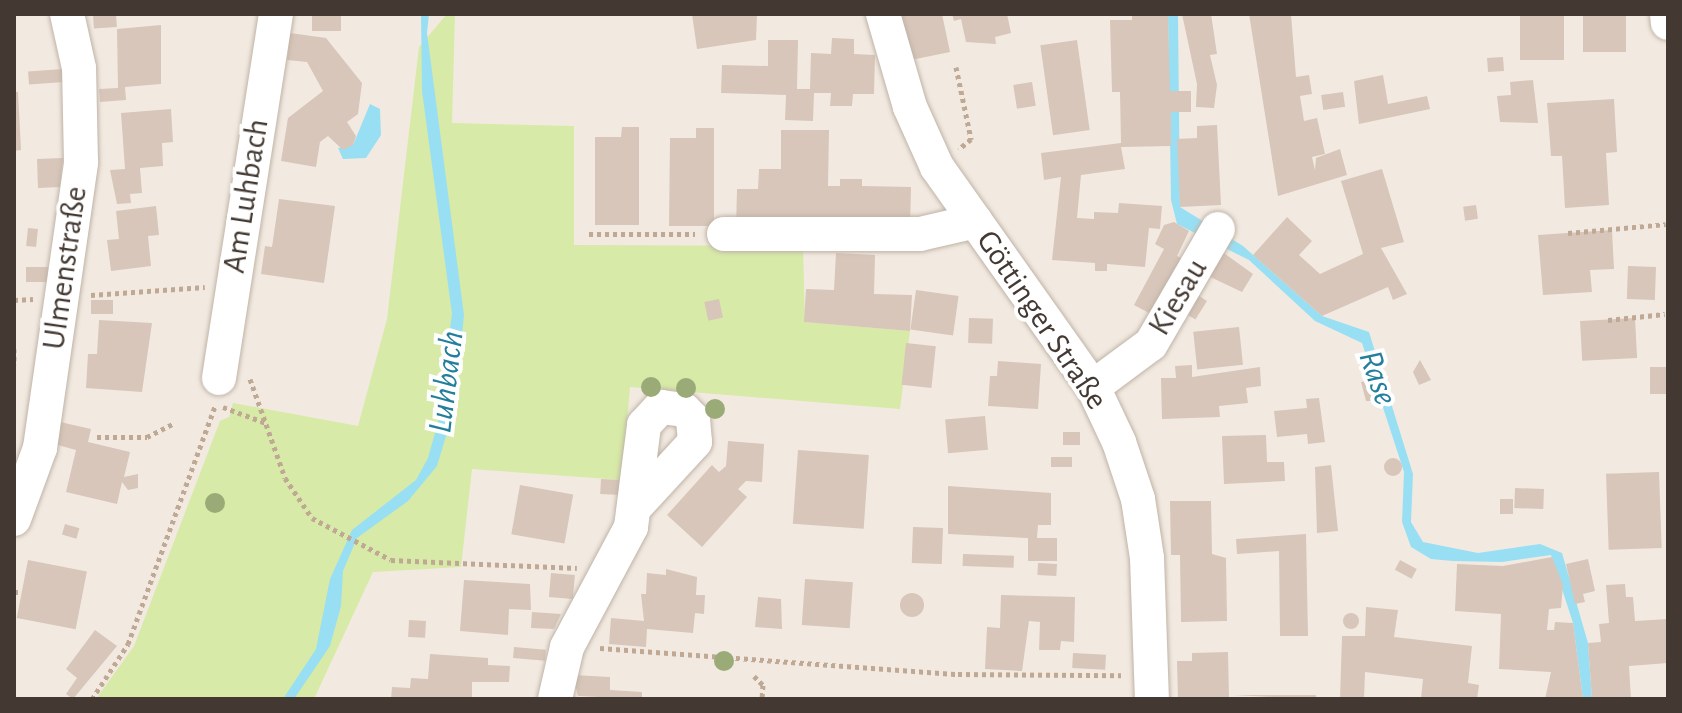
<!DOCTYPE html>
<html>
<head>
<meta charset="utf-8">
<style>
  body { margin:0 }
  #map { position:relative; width:1682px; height:713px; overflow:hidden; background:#f2eae1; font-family:"Alegreya Sans",sans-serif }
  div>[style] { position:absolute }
  .green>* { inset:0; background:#d7eaa7 }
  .water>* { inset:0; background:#98dff4 }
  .building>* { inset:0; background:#d7c6b9; transform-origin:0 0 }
  .round { border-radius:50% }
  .path>* { height:5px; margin-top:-2.5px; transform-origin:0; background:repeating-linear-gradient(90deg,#c0a994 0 4px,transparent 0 8px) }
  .roads { filter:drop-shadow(0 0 2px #c0b3a7) drop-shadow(0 0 2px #c0b3a7) }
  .minor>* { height:34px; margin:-17px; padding:0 17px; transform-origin:17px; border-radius:17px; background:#fff }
  .trees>* { width:20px; height:20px; margin:-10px; border-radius:50%; background:#9aab78 }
  span { translate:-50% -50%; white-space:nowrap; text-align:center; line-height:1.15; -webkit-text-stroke:8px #fff; paint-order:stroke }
  .street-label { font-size:32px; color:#433932 }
  .water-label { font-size:34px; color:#237f9c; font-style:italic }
  .frame { position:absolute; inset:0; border:16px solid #433932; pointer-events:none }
</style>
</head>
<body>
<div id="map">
  <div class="green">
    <i style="clip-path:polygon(447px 14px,455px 14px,452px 123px,574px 126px,574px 245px,803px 246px,805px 322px,910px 331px,900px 409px,630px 387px,622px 480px,472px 469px,461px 567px,373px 572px,314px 699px,96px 699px,134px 646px,220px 421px,229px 417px,233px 403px,358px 426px,387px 319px,419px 47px)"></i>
  </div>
  <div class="water">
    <i style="clip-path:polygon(421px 14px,429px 14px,427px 33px,464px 315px,455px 406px,437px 466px,408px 501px,357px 538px,343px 571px,341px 606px,330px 646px,294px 699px,283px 699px,316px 649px,330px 579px,352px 530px,416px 480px,428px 458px,449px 383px,445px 365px,452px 314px,422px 91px)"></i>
    <i style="clip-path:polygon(1168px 14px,1178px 14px,1180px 207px,1243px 246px,1322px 316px,1369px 332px,1413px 474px,1411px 522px,1423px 542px,1478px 553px,1540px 544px,1562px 553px,1588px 643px,1592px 699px,1583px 699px,1573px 623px,1551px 555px,1502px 562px,1453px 561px,1431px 559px,1411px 547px,1402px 522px,1404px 472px,1362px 343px,1315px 321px,1249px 260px,1177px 224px,1171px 200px)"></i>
    <i style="clip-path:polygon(370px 104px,380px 109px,381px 135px,366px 158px,343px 159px,338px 148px,353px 145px)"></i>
  </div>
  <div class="building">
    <i style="left:116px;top:14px;width:13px;height:23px;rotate:86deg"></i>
    <i style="left:312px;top:14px;width:29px;height:17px"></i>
    <i style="clip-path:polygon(692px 14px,757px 14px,756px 40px,697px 49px)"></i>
    <i style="clip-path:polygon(901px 14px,942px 14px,950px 52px,911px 60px)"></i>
    <i style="clip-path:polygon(952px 14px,1007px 14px,1011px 33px,995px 37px,996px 44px,966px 42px,961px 19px,954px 21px)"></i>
    <i style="clip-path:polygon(1132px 14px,1168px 14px,1170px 91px,1191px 91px,1191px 112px,1171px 112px,1171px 146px,1121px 147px,1125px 169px,1081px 175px,1077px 218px,1094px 219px,1094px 212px,1118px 213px,1119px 203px,1162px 206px,1160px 229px,1149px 228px,1145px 267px,1107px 264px,1107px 271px,1095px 271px,1095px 263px,1052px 260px,1061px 177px,1044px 180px,1041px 153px,1121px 143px,1120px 92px,1112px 92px,1110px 20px,1132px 20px)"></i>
    <i style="clip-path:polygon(1182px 14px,1211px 14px,1217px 54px,1210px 55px,1217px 85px,1214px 108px,1196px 107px,1197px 84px)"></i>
    <i style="clip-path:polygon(1249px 14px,1291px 14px,1296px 77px,1309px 75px,1312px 94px,1300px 96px,1304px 121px,1317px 118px,1325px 154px,1312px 157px,1315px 170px,1316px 158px,1340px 149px,1347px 175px,1278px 196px)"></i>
    <i style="left:1520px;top:14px;width:44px;height:46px"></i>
    <i style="left:1583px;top:14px;width:43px;height:38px"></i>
    <i style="clip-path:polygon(161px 25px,161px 84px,125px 87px,126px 100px,100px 102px,99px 89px,118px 88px,117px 29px)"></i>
    <i style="clip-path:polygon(290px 33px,326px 38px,362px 83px,358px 114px,347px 122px,356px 136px,353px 145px,343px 150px,328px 136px,320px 142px,316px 167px,281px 161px,288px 118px,323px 91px,307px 62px,287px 60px)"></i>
    <i style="clip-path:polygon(832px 38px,854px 39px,854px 54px,875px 55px,874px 94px,853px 94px,852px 106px,830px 106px,831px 93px,814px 93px,813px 121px,785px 120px,786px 95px,721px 93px,722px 65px,768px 66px,768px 40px,798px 40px,797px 89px,810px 89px,811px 53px,831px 54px)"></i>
    <i style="left:1077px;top:40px;width:91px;height:37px;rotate:82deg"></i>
    <i style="left:1503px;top:57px;width:14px;height:16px;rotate:86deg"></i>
    <i style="left:63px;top:69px;width:13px;height:35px;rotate:86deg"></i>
    <i style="clip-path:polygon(1383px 75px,1388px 104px,1427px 96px,1430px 109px,1359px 124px,1354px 81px)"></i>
    <i style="clip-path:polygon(1533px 80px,1538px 123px,1500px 122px,1497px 96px,1511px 95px,1510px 82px)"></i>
    <i style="left:1032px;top:82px;width:24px;height:19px;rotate:81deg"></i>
    <i style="clip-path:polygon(14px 92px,18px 92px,21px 150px,14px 151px)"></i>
    <i style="left:1343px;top:92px;width:15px;height:22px;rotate:82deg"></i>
    <i style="clip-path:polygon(1614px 99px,1617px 152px,1606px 153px,1609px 205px,1565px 208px,1562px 156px,1551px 156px,1547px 103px)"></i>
    <i style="clip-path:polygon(171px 109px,173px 142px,162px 143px,163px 166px,140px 168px,142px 193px,130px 194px,131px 203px,117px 204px,110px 170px,125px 169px,121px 113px)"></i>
    <i style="clip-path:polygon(1217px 125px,1221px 205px,1180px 207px,1177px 139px,1197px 138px,1197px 126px)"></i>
    <i style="clip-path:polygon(622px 127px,639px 127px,639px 225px,595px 225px,595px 137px,621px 137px)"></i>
    <i style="clip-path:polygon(696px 128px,714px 128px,714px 226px,669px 226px,670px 138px,696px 138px)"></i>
    <i style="clip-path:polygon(781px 130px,829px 130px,828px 186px,840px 186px,840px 179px,862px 179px,862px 186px,911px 187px,910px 230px,736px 228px,737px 189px,758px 189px,759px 169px,781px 169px)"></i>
    <i style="clip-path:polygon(63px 158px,60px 187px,38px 188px,37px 159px)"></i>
    <i style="clip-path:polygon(1382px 169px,1404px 242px,1381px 248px,1407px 294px,1393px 300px,1388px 287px,1322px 316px,1253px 255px,1287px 217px,1312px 241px,1299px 255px,1320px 274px,1363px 254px,1341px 181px)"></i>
    <i style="clip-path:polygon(279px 199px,335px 206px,324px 283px,261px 274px,265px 246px,272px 247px)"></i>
    <i style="left:1476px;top:205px;width:14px;height:13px;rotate:82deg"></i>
    <i style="clip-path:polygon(156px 206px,159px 235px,148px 236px,151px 266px,111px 271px,107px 240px,119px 239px,116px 211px)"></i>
    <i style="clip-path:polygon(1174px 222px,1189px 231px,1177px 256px,1190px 262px,1160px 319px,1134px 305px,1164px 249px,1155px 244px,1164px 225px)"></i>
    <i style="left:28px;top:228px;width:10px;height:18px;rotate:6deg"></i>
    <i style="clip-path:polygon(1612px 230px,1614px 269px,1590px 270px,1592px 292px,1543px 295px,1538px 235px)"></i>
    <i style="clip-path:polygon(1221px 251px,1253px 274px,1242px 292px,1206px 275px)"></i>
    <i style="clip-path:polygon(836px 253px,875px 255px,874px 294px,912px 295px,910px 331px,804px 322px,806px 289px,834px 290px)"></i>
    <i style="left:1628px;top:266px;width:28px;height:33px;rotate:2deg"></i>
    <i style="left:48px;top:267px;width:15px;height:22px;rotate:90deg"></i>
    <i style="left:916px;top:290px;width:43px;height:40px;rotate:8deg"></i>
    <i style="left:1196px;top:294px;width:13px;height:22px;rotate:32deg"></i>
    <i style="left:719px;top:299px;width:19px;height:15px;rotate:78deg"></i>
    <i style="left:113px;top:300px;width:14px;height:22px;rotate:90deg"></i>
    <i style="left:969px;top:318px;width:24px;height:25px;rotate:2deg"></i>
    <i style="left:1635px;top:318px;width:40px;height:55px;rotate:87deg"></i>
    <i style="clip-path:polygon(99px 320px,152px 323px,142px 392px,86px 388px,88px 354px,97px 354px)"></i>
    <i style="left:1239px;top:327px;width:38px;height:46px;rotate:84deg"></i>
    <i style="left:906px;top:343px;width:30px;height:42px;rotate:6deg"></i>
    <i style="clip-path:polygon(1420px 360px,1431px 380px,1419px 385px,1413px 372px)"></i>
    <i style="clip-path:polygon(998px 361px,1041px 364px,1038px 409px,988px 406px,990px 376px,997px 376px)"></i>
    <i style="clip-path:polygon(1192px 365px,1192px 377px,1260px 367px,1261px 386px,1246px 388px,1248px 403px,1219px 406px,1220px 417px,1162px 419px,1161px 378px,1176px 378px,1175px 366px)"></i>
    <i style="left:1650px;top:367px;width:18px;height:27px"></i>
    <i style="clip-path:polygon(1369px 380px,1372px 388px,1378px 401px,1366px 401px,1361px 382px)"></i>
    <i style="clip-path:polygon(1319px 398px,1325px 442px,1308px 444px,1307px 434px,1277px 437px,1274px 411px,1307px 408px,1306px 399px)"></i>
    <i style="left:985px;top:416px;width:34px;height:40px;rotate:85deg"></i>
    <i style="clip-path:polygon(60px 422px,91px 429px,88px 442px,130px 452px,124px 477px,138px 474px,138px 488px,128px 490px,122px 482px,117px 504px,66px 492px,76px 450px,54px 444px)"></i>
    <i style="left:1063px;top:432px;width:17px;height:13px"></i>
    <i style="clip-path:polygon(1266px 435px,1267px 462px,1284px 462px,1285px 481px,1224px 484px,1222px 436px)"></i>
    <i style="clip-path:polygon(728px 441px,764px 444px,762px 482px,746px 481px,738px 489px,747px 497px,702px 547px,667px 515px,712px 465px,719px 472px,726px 466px)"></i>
    <i style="left:798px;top:450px;width:71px;height:74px;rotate:4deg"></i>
    <i style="left:1051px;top:457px;width:21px;height:10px"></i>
    <i class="round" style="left:1384px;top:458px;width:18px;height:18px"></i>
    <i style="clip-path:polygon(1331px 465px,1338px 531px,1317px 533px,1315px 467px)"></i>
    <i style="left:1659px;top:472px;width:76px;height:53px;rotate:88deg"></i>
    <i style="left:601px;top:479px;width:21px;height:15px;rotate:3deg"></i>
    <i style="left:520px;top:485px;width:54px;height:50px;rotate:10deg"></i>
    <i style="clip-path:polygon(948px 486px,1051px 493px,1051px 525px,1038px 525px,1037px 538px,1057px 538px,1057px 561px,1028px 561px,1028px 538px,948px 534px)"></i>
    <i style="left:1515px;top:488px;width:29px;height:20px;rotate:2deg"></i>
    <i style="left:1513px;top:499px;width:15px;height:13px;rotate:90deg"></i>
    <i style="clip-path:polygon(1170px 501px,1211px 501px,1212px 554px,1226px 558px,1227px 621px,1181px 622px,1180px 555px,1171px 555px)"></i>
    <i style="left:65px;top:524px;width:15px;height:11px;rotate:16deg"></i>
    <i style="left:913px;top:527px;width:30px;height:36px;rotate:2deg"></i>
    <i style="clip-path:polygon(1306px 534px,1308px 636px,1280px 636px,1279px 551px,1237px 554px,1236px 539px)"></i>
    <i style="left:963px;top:554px;width:51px;height:12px;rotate:2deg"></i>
    <i style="clip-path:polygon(1552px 557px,1563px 585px,1561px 608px,1549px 609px,1547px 630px,1554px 630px,1555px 622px,1573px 623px,1583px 699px,1545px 699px,1551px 672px,1499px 669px,1501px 614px,1455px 611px,1457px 564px,1503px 566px)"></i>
    <i style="clip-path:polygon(1588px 559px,1595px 591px,1583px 594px,1585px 602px,1575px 604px,1566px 564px)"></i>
    <i style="left:28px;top:560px;width:60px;height:59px;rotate:11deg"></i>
    <i style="left:1400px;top:560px;width:19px;height:11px;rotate:28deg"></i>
    <i style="left:1038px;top:563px;width:19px;height:12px;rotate:3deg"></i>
    <i style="clip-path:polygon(666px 569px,697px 577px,696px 595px,705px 595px,704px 614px,695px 613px,693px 633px,647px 629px,646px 647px,609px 644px,611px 618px,644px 621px,641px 594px,646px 594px,647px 573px,666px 575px)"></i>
    <i style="left:551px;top:573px;width:24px;height:24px;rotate:5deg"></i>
    <i style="left:805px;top:579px;width:48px;height:46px;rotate:4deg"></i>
    <i style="clip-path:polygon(464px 580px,530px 584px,531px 610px,509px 609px,508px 635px,460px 631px)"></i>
    <i style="clip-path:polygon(1625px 584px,1626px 597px,1633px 597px,1635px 621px,1668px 619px,1668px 663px,1629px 666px,1631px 699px,1592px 699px,1588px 643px,1601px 642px,1599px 624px,1609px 623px,1606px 585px)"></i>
    <i class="round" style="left:900px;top:593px;width:24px;height:24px"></i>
    <i style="clip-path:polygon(1001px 595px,1075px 597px,1074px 642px,1061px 641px,1060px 650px,1039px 650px,1040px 622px,1029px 621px,1022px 671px,985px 669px,987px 627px,1000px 628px)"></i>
    <i style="clip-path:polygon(758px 597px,781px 599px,782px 629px,755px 627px)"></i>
    <i style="clip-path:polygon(1366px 607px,1398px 610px,1394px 637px,1472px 646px,1468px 683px,1479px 685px,1477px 699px,1421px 699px,1423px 679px,1365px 672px,1364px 699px,1340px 699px,1342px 636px,1365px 636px)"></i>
    <i style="clip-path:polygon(532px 612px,561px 614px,554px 629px,531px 628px)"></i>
    <i class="round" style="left:1343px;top:613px;width:16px;height:16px"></i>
    <i style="left:409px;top:620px;width:17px;height:17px;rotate:3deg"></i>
    <i style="clip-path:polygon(95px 630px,117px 646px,73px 699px,66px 694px,77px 678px,66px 669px)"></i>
    <i style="left:514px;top:647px;width:32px;height:11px;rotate:5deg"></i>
    <i style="clip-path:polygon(1228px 652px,1229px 699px,1178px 699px,1177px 661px,1192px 661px,1192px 653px)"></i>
    <i style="left:1073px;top:653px;width:33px;height:15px;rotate:3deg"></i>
    <i style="clip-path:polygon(430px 654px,488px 658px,488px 665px,510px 666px,509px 682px,472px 682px,472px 699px,391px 699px,392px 687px,410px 688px,411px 678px,428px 679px)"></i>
    <i style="clip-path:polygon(573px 675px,610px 677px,610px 690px,642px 692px,642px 699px,578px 696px)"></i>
    <i style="clip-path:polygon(1233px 695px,1316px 695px,1316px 699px)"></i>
  </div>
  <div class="path">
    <i style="left:956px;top:67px;width:74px;rotate:78.2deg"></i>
    <i style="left:971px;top:139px;width:16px;rotate:140deg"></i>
    <i style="left:1568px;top:233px;width:98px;rotate:-5.2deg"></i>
    <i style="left:589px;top:234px;width:106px"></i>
    <i style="left:91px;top:295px;width:114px;rotate:-4deg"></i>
    <i style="left:14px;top:300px;width:19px;rotate:-3deg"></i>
    <i style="left:1608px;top:320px;width:57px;rotate:-6deg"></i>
    <i style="left:14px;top:349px;width:16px;rotate:90deg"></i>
    <i style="left:250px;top:379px;width:105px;rotate:70.5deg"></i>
    <i style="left:285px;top:478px;width:48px;rotate:56deg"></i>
    <i style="left:312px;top:518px;width:89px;rotate:28deg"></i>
    <i style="left:391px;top:560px;width:186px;rotate:2.5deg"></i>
    <i style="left:223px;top:407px;width:46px;rotate:20.4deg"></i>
    <i style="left:97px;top:437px;width:50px"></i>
    <i style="left:147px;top:437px;width:30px;rotate:-27deg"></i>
    <i style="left:14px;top:592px;width:7px"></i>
    <i style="left:600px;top:648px;width:359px;rotate:4.2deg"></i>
    <i style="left:958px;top:674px;width:163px;rotate:0.4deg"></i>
    <i style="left:754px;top:676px;width:13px;rotate:45deg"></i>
    <i style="left:763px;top:685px;width:14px;rotate:94deg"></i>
    <i style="left:92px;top:699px;width:66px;rotate:-56.8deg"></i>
    <i style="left:128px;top:644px;width:253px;rotate:-69.9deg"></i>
  </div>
  <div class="roads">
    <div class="minor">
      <i style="left:883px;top:14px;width:97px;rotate:73.8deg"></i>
      <i style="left:910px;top:107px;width:66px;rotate:65.8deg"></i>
      <i style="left:937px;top:167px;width:270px;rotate:54.7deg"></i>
      <i style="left:1093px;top:387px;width:61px;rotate:64.7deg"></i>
      <i style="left:1119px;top:442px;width:60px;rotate:71.6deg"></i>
      <i style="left:1138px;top:499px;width:60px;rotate:81.3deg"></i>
      <i style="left:1147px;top:558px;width:141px;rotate:88deg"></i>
      <i style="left:1667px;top:14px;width:9px;rotate:84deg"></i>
      <i style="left:724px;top:234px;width:196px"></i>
      <i style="left:920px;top:234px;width:57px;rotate:-13.1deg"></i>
      <i style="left:219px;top:378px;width:368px;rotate:-81.1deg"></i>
      <i style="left:1093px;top:387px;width:72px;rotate:-36.6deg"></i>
      <i style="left:1151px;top:344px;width:133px;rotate:-59.8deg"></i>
      <i style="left:14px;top:519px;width:76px;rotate:-69.9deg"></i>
      <i style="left:40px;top:448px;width:289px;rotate:-81.8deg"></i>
      <i style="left:81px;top:162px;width:94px;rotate:-91.2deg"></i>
      <i style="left:79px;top:68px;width:55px;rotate:-102.5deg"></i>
      <i style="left:555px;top:699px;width:53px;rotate:-77deg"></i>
      <i style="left:567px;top:647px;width:136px;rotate:-61.9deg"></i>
      <i style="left:631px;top:527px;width:103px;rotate:-82.7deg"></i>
      <i style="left:644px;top:425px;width:25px;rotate:-47deg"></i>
      <i style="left:661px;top:407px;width:23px;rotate:7deg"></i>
      <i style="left:684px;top:410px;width:13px;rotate:45deg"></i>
      <i style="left:693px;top:419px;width:23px;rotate:85deg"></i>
      <i style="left:695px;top:442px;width:84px;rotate:132.6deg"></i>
    </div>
  </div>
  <div class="trees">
    <i style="left:651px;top:387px"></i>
    <i style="left:686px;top:388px"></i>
    <i style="left:715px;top:409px"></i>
    <i style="left:215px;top:503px"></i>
    <i style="left:724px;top:661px"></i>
  </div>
  <div class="street-label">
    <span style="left:246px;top:196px;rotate:-81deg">Am Luhbach</span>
    <span style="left:65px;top:268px;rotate:-82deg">Ulmenstraße</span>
    <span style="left:1178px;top:297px;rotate:-59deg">Kiesau</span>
    <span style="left:1042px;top:320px;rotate:56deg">Göttinger Straße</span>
  </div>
  <div class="water-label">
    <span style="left:1377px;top:378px;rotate:71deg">Rase</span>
    <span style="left:447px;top:382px;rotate:-83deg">Luhbach</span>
  </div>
  <div class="frame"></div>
</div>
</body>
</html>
